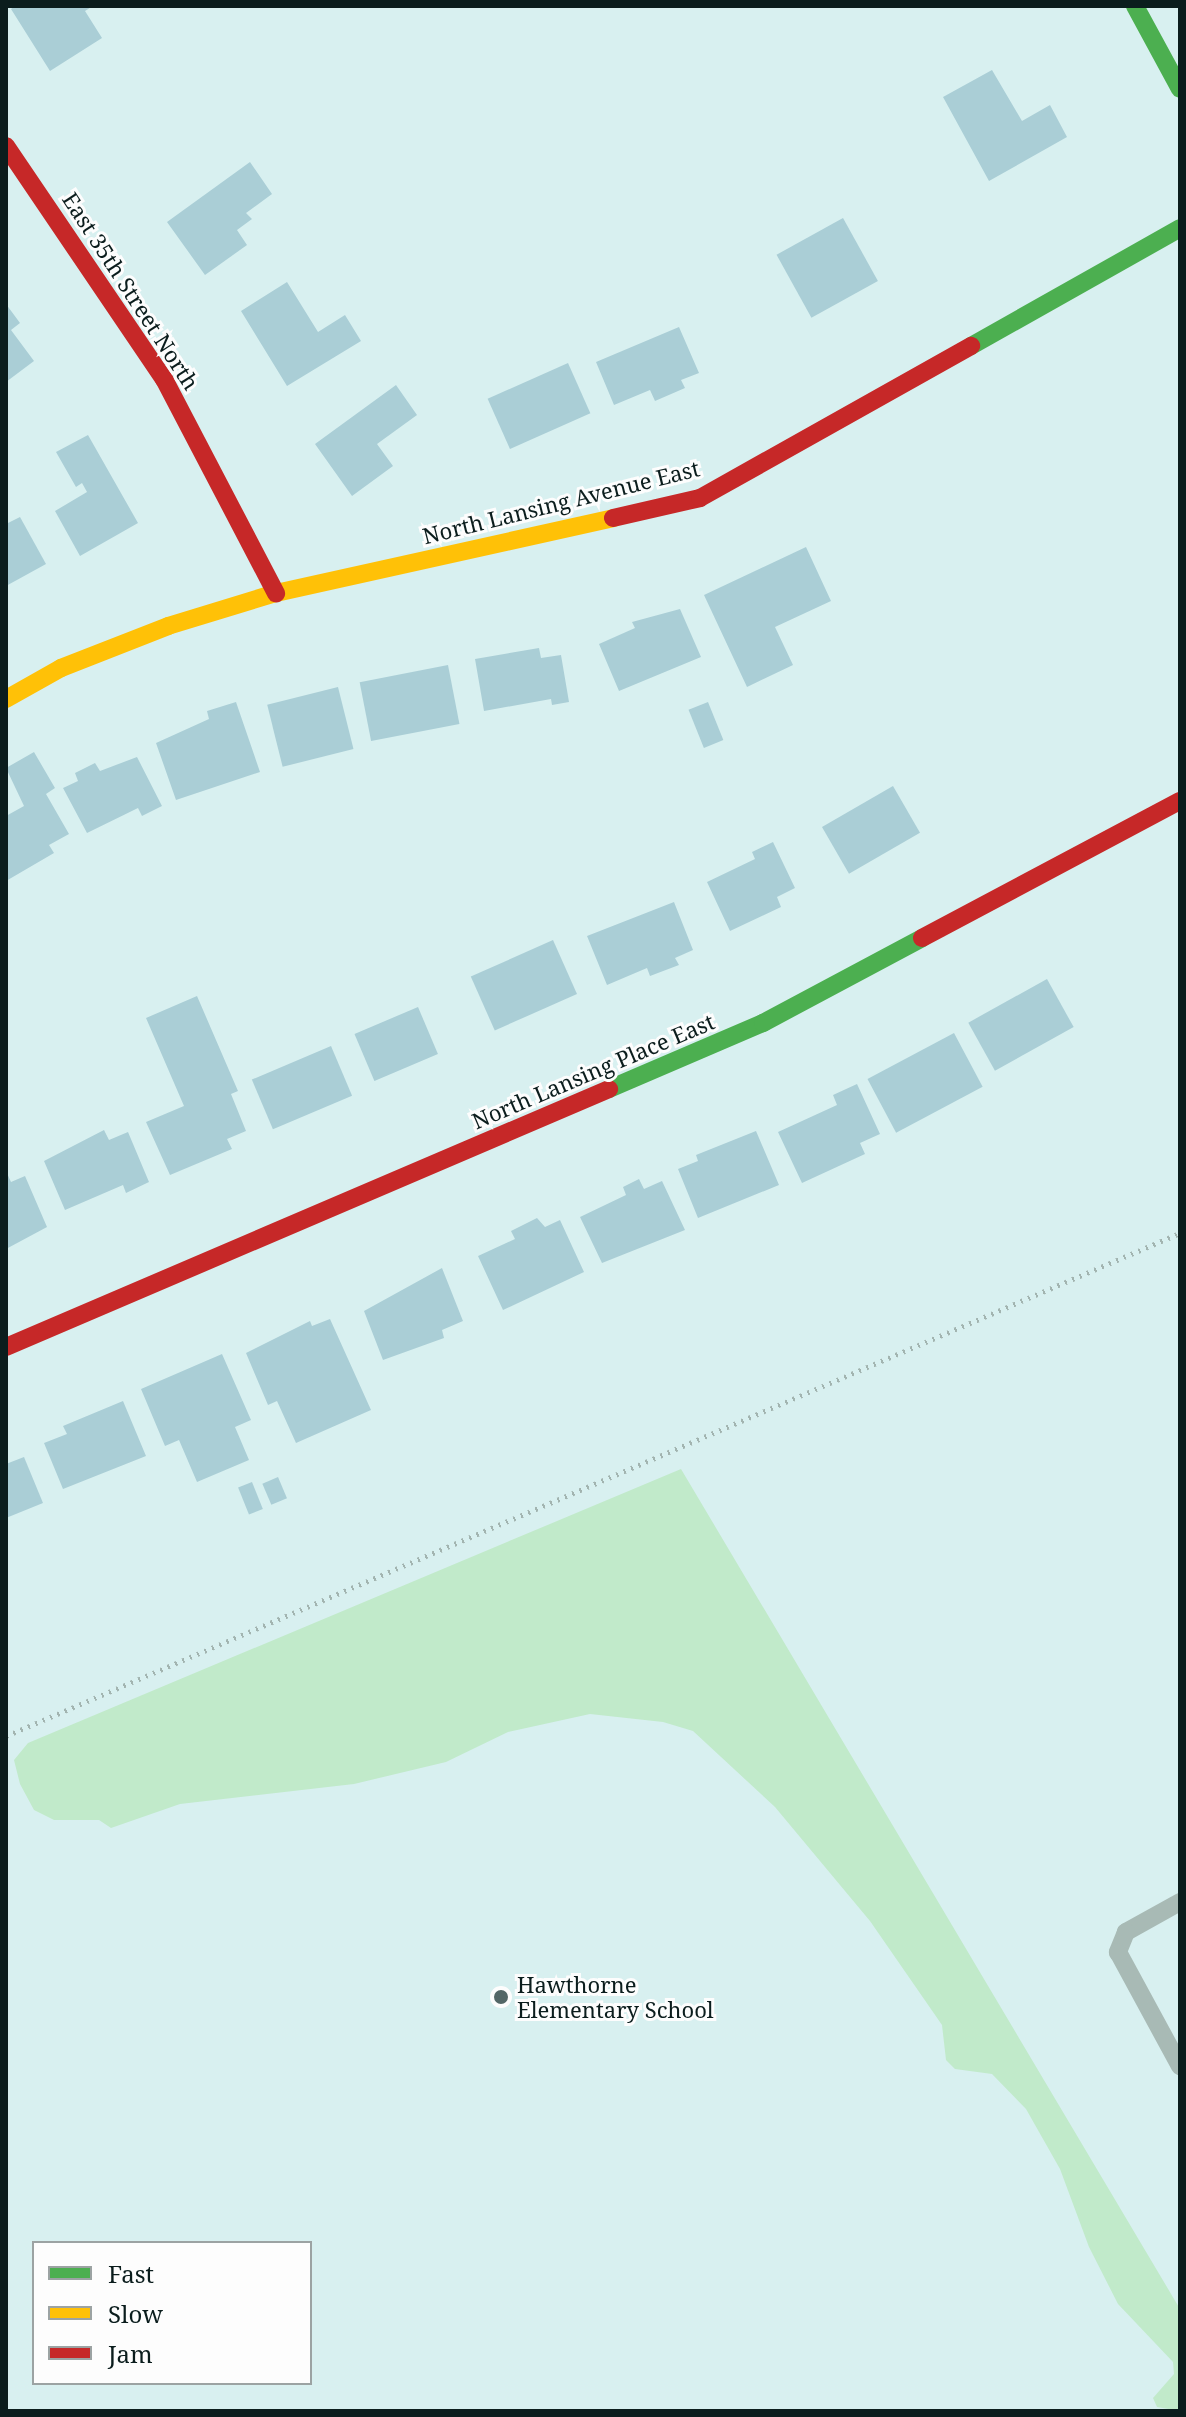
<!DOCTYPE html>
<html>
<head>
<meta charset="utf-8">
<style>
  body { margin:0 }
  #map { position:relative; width:1186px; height:2417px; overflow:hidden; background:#d8f0f0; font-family:"Noto Serif",serif }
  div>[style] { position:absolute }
  .green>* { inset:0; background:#c1eaca }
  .building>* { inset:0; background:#aaced6; transform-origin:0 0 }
  .path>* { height:5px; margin-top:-2.5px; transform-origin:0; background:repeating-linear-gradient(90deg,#a2b4b0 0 2px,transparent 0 8px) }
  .lane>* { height:18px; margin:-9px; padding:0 9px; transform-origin:9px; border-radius:9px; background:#a8bab5 }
  .fast>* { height:18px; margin:-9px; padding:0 9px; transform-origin:9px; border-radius:9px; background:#4caf50 }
  .slow>* { height:18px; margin:-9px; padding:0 9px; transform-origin:9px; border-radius:9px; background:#ffc107 }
  .jam>* { height:18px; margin:-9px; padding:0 9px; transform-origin:9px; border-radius:9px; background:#c62828 }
  .dots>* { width:22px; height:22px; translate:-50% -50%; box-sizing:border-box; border:4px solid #fdfdfd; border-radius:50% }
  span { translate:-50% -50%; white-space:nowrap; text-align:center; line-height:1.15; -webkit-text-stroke:6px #fdfdfd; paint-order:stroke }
  .street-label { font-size:22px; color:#0b1d1d }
  .poi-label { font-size:22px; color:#0b1d1d }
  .left { translate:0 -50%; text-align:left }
  .frame { position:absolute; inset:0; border:8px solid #0b1d1d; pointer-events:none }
  .legend { position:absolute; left:32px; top:2241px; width:280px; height:144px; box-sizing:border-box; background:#fdfdfd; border:2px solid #9ca3a3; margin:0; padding:10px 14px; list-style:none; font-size:24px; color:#0b1d1d }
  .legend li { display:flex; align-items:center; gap:16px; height:40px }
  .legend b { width:40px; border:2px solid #9ca3a3 }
</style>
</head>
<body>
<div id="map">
  <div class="green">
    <i style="clip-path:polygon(681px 1469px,1180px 2309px,1180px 2411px,1157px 2407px,1153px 2398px,1174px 2374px,1173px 2362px,1118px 2304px,1089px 2247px,1060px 2169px,1026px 2109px,992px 2074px,955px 2069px,946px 2060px,942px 2025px,870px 1921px,775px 1807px,693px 1731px,663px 1722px,590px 1714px,508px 1732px,446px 1762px,354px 1784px,180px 1804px,111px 1828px,99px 1820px,54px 1820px,34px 1810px,20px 1784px,14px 1760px,28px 1743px)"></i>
  </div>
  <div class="building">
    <i style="clip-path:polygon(15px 6px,93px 6px,85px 11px,102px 38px,50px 71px,11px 9px)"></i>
    <i style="clip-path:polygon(992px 70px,1022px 121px,1050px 105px,1067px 137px,989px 181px,943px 97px)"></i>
    <i style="clip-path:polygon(250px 162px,272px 194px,246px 213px,252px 219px,237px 230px,247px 245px,205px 275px,167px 222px)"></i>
    <i style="left:843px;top:218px;width:72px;height:76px;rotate:61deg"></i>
    <i style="clip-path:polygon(287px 282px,318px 332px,345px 315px,361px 341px,287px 386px,241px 311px)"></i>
    <i style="clip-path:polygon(6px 304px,20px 323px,11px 330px,34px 361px,6px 382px)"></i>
    <i style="clip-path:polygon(679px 327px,699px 373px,681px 380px,685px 388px,655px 401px,650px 390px,614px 405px,596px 362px)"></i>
    <i style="left:568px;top:363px;width:55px;height:88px;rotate:66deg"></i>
    <i style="clip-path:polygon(396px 385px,417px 415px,377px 444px,393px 466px,352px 496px,315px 444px)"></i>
    <i style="clip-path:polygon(88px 435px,138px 523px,80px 556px,55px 511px,87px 492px,82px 483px,76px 487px,56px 452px)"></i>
    <i style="clip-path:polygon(20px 517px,46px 564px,6px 586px,6px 524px)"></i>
    <i style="clip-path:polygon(806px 547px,831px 601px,775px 627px,793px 665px,747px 687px,704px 595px)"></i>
    <i style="clip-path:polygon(680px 609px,701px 657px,619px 691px,599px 644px,635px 628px,632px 622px)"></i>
    <i style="clip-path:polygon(539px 648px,541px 658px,561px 655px,569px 702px,552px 705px,551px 699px,484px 711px,475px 659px)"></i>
    <i style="left:448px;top:665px;width:60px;height:90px;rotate:79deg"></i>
    <i style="left:338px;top:687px;width:64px;height:73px;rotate:76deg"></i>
    <i style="clip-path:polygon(236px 702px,260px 772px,176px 800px,156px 743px,209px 719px,207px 711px)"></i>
    <i style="left:708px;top:702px;width:41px;height:21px;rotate:68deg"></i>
    <i style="clip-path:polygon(34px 752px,55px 788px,46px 794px,69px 834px,49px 845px,54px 853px,6px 881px,6px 816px,24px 806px,6px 768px)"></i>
    <i style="clip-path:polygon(137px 757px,162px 806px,142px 816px,138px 808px,87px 833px,63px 788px,78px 781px,75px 773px,95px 763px,100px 771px)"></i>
    <i style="left:893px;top:786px;width:54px;height:82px;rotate:60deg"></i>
    <i style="clip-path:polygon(773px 842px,795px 888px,777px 897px,781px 907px,730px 931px,707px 882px,755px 859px,752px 852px)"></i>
    <i style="clip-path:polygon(674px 902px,693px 950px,675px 958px,679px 965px,650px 976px,647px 968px,607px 985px,587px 936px)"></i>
    <i style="left:553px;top:940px;width:59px;height:90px;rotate:66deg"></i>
    <i style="left:1047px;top:979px;width:55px;height:90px;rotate:61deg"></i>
    <i style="clip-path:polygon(197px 996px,238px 1091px,231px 1094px,246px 1131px,227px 1139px,232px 1149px,170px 1175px,146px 1122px,184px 1106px,146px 1018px)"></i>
    <i style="left:418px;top:1007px;width:51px;height:69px;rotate:67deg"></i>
    <i style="left:954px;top:1033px;width:61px;height:98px;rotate:62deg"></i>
    <i style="left:331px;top:1046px;width:54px;height:86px;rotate:67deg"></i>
    <i style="clip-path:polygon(857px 1084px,880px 1134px,860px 1143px,865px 1154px,802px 1183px,778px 1132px,837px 1105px,833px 1095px)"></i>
    <i style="clip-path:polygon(104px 1130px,109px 1140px,128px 1132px,149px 1182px,126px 1193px,123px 1185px,65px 1210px,44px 1161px)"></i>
    <i style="clip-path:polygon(756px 1131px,779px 1185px,698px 1218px,678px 1169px,698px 1161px,696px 1155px)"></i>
    <i style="clip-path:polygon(6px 1171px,11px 1182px,25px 1176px,47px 1227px,6px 1249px)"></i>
    <i style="clip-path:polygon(639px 1179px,644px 1189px,662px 1181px,685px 1230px,602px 1263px,580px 1217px,626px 1195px,623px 1187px)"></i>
    <i style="clip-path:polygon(537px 1218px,545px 1227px,560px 1220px,584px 1272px,503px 1310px,478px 1256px,515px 1239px,511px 1231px)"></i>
    <i style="clip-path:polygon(442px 1268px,463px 1321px,442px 1330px,444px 1338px,383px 1360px,364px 1311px)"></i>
    <i style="clip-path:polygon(330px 1319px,371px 1410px,296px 1443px,277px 1401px,268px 1405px,246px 1353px,310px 1321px,312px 1326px)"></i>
    <i style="clip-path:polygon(222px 1354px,251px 1420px,235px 1427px,249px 1460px,197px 1482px,179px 1440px,165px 1446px,141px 1389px)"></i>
    <i style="clip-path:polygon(123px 1401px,146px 1456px,63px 1489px,44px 1443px,67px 1434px,63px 1426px)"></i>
    <i style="clip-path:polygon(24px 1457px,43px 1503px,6px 1518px,6px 1464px)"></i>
    <i style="left:278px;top:1477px;width:23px;height:17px;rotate:67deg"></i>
    <i style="left:252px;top:1482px;width:29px;height:15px;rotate:68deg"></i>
  </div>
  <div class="path">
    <i style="left:6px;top:1736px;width:1277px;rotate:-23.19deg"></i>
  </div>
  <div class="lane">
    <i style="left:1180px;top:1902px;width:62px;rotate:150.9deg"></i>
    <i style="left:1126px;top:1932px;width:22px;rotate:112deg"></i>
    <i style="left:1118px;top:1952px;width:130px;rotate:61.5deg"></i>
  </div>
  <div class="fast">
    <i style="left:1135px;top:6px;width:94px;rotate:61.5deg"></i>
    <i style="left:971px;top:346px;width:240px;rotate:-29.4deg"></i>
    <i style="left:609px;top:1089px;width:168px;rotate:-23.2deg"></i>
    <i style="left:763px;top:1023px;width:180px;rotate:-28.1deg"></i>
  </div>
  <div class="slow">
    <i style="left:6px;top:699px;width:63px;rotate:-29.4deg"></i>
    <i style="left:61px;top:668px;width:115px;rotate:-21.4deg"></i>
    <i style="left:168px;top:626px;width:113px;rotate:-17deg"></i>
    <i style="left:276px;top:593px;width:345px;rotate:-12.5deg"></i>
  </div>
  <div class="jam">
    <i style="left:6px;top:146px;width:282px;rotate:55.9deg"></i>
    <i style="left:164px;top:379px;width:242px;rotate:62.4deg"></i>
    <i style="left:613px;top:518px;width:89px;rotate:-12.9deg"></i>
    <i style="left:700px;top:498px;width:311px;rotate:-29.3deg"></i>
    <i style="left:922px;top:938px;width:292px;rotate:-28deg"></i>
    <i style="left:6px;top:1347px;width:656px;rotate:-23.16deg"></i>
  </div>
  <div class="dots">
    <i style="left:501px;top:1997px;background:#536767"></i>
  </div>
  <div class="street-label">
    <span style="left:131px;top:291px;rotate:57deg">East 35th Street North</span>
    <span style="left:561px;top:502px;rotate:-14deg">North Lansing Avenue East</span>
    <span style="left:593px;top:1071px;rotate:-23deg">North Lansing Place East</span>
  </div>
  <div class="poi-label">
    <span class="left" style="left:517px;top:1997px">Hawthorne<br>Elementary School</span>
  </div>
  <div class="frame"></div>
  <ul class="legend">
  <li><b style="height:10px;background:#4caf50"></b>Fast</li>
  <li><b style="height:10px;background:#ffc107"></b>Slow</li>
  <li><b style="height:10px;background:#c62828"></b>Jam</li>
  </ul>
</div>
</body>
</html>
